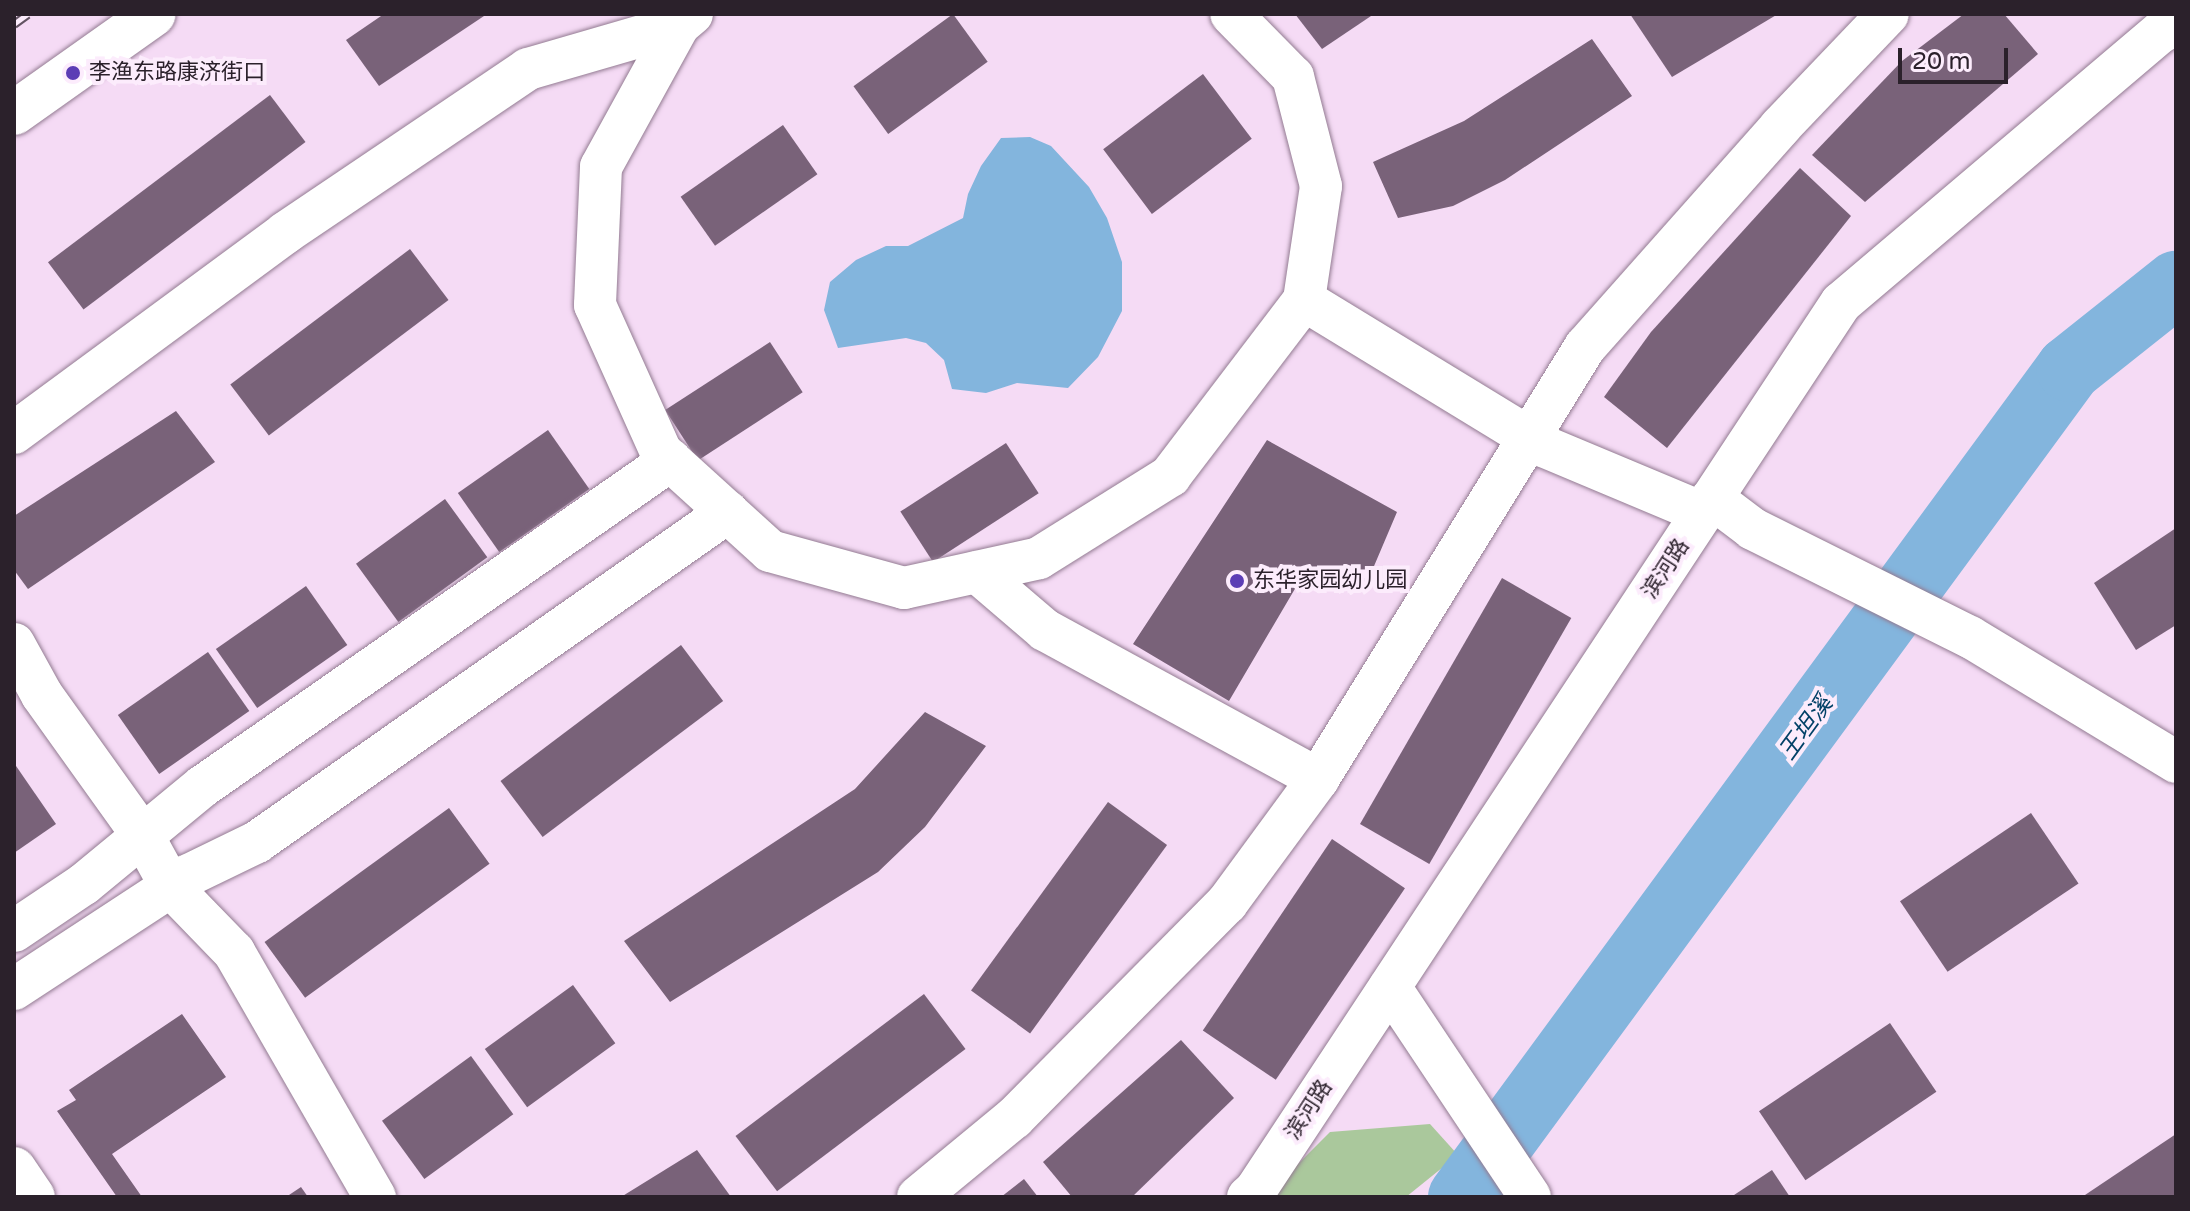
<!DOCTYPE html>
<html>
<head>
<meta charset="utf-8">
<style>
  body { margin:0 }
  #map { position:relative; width:2190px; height:1211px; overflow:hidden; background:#f5dbf5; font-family:"Varela Round","Noto Sans SC",sans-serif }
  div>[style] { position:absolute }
  .green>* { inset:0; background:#aac89c }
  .water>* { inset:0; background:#83b5dd }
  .river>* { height:66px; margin:-33px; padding:0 33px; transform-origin:33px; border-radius:33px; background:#83b5dd }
  .building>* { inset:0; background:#796279; transform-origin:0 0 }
  .roads { filter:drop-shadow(0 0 2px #937b92) drop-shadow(0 0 2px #937b92) }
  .minor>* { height:42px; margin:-21px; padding:0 21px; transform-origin:21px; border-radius:21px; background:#fff }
  .major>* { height:44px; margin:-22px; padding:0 22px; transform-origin:22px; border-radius:22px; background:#fff }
  .rail>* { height:9px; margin-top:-4.5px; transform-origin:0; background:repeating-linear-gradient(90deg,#fcecfc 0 18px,#625362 0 36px); box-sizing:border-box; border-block:2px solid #625362 }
  .dots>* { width:22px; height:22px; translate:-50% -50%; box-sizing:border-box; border:4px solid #fcecfc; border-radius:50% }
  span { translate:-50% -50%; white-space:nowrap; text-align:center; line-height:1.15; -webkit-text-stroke:8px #fcecfc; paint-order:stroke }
  .poi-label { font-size:22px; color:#2b212b }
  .left { translate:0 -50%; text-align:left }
  .street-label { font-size:22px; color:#2b212b }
  .water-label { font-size:24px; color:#024167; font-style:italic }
  .frame { position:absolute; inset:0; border:16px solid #2b212b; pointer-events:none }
  .scale { position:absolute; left:1898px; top:48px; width:110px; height:36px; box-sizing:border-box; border:4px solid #2b212b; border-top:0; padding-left:10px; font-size:24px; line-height:28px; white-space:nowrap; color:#2b212b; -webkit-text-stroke:6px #fcecfc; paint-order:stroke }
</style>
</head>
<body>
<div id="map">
  <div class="green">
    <i style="clip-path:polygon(1430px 1124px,1458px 1155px,1406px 1197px,1265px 1197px,1330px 1132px)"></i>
  </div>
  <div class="water">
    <i style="clip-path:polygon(1030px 137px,1051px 146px,1089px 187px,1107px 218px,1122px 262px,1122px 311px,1098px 357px,1068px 388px,1017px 383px,986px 393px,952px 389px,944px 360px,926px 343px,906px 338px,838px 348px,824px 310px,830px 282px,856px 260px,886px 246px,908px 246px,963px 218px,968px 194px,981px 166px,1001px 138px)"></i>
  </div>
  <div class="river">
    <i style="left:1461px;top:1197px;width:1027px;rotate:-53.71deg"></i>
    <i style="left:2069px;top:369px;width:137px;rotate:-38.5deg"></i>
  </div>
  <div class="building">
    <i style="clip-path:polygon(384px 14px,487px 14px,379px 86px,346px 40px)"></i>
    <i style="left:953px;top:14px;width:59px;height:123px;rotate:54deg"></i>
    <i style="clip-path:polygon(1295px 14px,1374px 14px,1322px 49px)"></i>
    <i style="clip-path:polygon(1630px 14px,1778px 14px,1672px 77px)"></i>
    <i style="clip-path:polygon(1964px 14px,2004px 14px,2038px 54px,1865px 202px,1812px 155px,1902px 61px)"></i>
    <i style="clip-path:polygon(1592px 39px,1632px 96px,1505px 180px,1453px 206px,1398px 218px,1373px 162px,1464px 121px)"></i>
    <i style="left:1203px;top:74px;width:81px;height:125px;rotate:53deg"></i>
    <i style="left:270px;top:95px;width:59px;height:278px;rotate:53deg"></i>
    <i style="left:783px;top:125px;width:60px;height:125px;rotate:55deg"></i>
    <i style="clip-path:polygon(1800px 168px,1851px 216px,1667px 448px,1604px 397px,1651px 332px)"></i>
    <i style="left:410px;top:249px;width:64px;height:225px;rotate:53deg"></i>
    <i style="left:770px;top:342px;width:60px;height:125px;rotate:57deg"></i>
    <i style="clip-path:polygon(176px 411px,215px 462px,28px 589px,14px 570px,14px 516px)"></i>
    <i style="left:548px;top:430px;width:72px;height:110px;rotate:55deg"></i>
    <i style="clip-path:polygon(1267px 440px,1397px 512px,1363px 592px,1306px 570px,1229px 701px,1133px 644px)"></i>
    <i style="left:1006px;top:443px;width:60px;height:126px;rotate:57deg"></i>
    <i style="left:445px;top:499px;width:72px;height:110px;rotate:54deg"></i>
    <i style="clip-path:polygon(2176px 528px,2176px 625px,2136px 650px,2094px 583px)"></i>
    <i style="left:1502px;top:578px;width:80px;height:284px;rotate:30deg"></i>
    <i style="left:306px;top:586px;width:72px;height:110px;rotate:55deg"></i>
    <i style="left:681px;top:645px;width:70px;height:226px;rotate:53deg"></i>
    <i style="left:208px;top:652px;width:72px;height:110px;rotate:55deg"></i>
    <i style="clip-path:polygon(925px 712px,986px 746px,925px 827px,878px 872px,670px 1002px,624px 941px,855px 789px)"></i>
    <i style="clip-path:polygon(14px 763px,56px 824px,14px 853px)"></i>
    <i style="left:1108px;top:802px;width:73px;height:233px;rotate:36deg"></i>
    <i style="left:449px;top:808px;width:69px;height:228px;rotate:54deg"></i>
    <i style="left:2031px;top:813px;width:85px;height:158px;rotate:56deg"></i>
    <i style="left:1332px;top:839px;width:88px;height:231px;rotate:34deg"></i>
    <i style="left:573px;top:985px;width:72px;height:109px;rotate:54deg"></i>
    <i style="left:924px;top:994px;width:69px;height:236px;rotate:53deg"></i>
    <i style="clip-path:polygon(182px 1014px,226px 1077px,112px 1154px,142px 1197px,117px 1197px,57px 1111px,76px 1100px,69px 1090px)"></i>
    <i style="left:1890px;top:1023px;width:83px;height:158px;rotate:56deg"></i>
    <i style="clip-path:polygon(1181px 1040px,1234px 1098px,1132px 1197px,1072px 1197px,1043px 1162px)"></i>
    <i style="left:471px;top:1056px;width:72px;height:110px;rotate:54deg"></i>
    <i style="clip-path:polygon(2176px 1134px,2176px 1197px,2082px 1197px)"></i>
    <i style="clip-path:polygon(697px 1150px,731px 1197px,621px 1197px)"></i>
    <i style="clip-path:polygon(1772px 1170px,1790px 1197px,1731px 1197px)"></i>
    <i style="clip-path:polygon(1024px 1179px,1038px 1197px,1001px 1197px)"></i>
    <i style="clip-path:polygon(301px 1187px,308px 1197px,286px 1197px)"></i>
  </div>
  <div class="roads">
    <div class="minor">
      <i style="left:692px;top:14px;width:17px;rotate:140deg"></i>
      <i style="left:679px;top:25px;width:162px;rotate:118.8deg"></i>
      <i style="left:601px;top:167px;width:138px;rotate:92.5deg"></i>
      <i style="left:595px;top:305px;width:161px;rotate:65.8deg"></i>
      <i style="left:661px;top:452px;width:147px;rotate:42.2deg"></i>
      <i style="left:770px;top:551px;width:139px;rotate:15.4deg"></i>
      <i style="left:904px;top:588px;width:138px;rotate:-12.5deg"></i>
      <i style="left:1039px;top:558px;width:155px;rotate:-32deg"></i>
      <i style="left:1170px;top:476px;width:221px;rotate:-52.7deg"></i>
      <i style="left:1304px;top:300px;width:115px;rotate:-81.5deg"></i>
      <i style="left:1321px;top:186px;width:113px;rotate:-104.4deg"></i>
      <i style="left:1293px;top:77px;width:88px;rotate:-134.5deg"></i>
      <i style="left:1304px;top:300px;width:280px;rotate:31.4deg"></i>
      <i style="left:1543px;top:446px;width:173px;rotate:22.7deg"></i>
      <i style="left:14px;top:433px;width:337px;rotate:-36.4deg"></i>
      <i style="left:285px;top:233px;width:293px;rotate:-34deg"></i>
      <i style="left:528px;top:69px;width:157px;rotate:-16.2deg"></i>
      <i style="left:1712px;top:498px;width:51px;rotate:37.1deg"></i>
      <i style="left:1753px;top:529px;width:242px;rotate:26.5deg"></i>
      <i style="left:1970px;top:637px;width:241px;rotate:31.2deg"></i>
      <i style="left:977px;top:572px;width:89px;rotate:40.5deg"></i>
      <i style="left:1045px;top:630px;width:311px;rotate:28.6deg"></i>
      <i style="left:14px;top:644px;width:58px;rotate:61.2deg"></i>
      <i style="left:42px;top:695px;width:173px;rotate:54.4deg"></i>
      <i style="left:143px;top:836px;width:58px;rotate:61.2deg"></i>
      <i style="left:171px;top:887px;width:91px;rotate:45.9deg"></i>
      <i style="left:234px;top:952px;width:283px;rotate:60.1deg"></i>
      <i style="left:14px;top:931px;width:84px;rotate:-33.9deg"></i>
      <i style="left:84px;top:884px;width:154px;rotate:-39.5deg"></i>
      <i style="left:203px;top:786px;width:570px;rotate:-34.86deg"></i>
      <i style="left:1390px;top:987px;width:252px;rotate:56.3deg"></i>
      <i style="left:14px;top:989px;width:207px;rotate:-33.2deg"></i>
      <i style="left:187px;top:876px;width:78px;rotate:-25.9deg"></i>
      <i style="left:257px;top:842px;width:575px;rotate:-35.02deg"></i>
      <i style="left:918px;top:1197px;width:124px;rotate:-39.5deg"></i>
      <i style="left:1014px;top:1118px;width:303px;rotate:-45.3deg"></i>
      <i style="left:1227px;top:903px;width:154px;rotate:-53.7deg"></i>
      <i style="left:1318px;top:779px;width:508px;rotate:-58.28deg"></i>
      <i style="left:1585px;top:347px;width:294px;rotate:-48.4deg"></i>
      <i style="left:1780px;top:127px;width:156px;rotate:-46.3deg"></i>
      <i style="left:1248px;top:1197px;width:9px;rotate:-41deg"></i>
      <i style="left:1255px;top:1191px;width:1064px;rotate:-56.58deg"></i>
      <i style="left:1841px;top:303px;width:419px;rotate:-40.3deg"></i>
      <i style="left:2161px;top:32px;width:17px;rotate:-28deg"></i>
    </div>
    <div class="major">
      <i style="left:14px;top:113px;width:171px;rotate:-35.3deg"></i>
      <i style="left:14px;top:1169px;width:34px;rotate:56deg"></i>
    </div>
  </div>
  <div class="rail">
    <i style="left:14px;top:24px;width:17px;rotate:-36deg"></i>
  </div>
  <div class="dots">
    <i style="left:73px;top:73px;background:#5c3db5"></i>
    <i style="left:1237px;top:581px;background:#5c3db5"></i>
  </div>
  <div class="poi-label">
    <span class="left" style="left:89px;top:73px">李渔东路康济街口</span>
    <span class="left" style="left:1253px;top:581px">东华家园幼儿园</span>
  </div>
  <div class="street-label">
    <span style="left:1666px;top:569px;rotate:-57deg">滨河路</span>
    <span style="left:1309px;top:1110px;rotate:-57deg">滨河路</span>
  </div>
  <div class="water-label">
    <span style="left:1806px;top:728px;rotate:-54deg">王坦溪</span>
  </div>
  <div class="frame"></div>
  <div class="scale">20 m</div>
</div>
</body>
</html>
